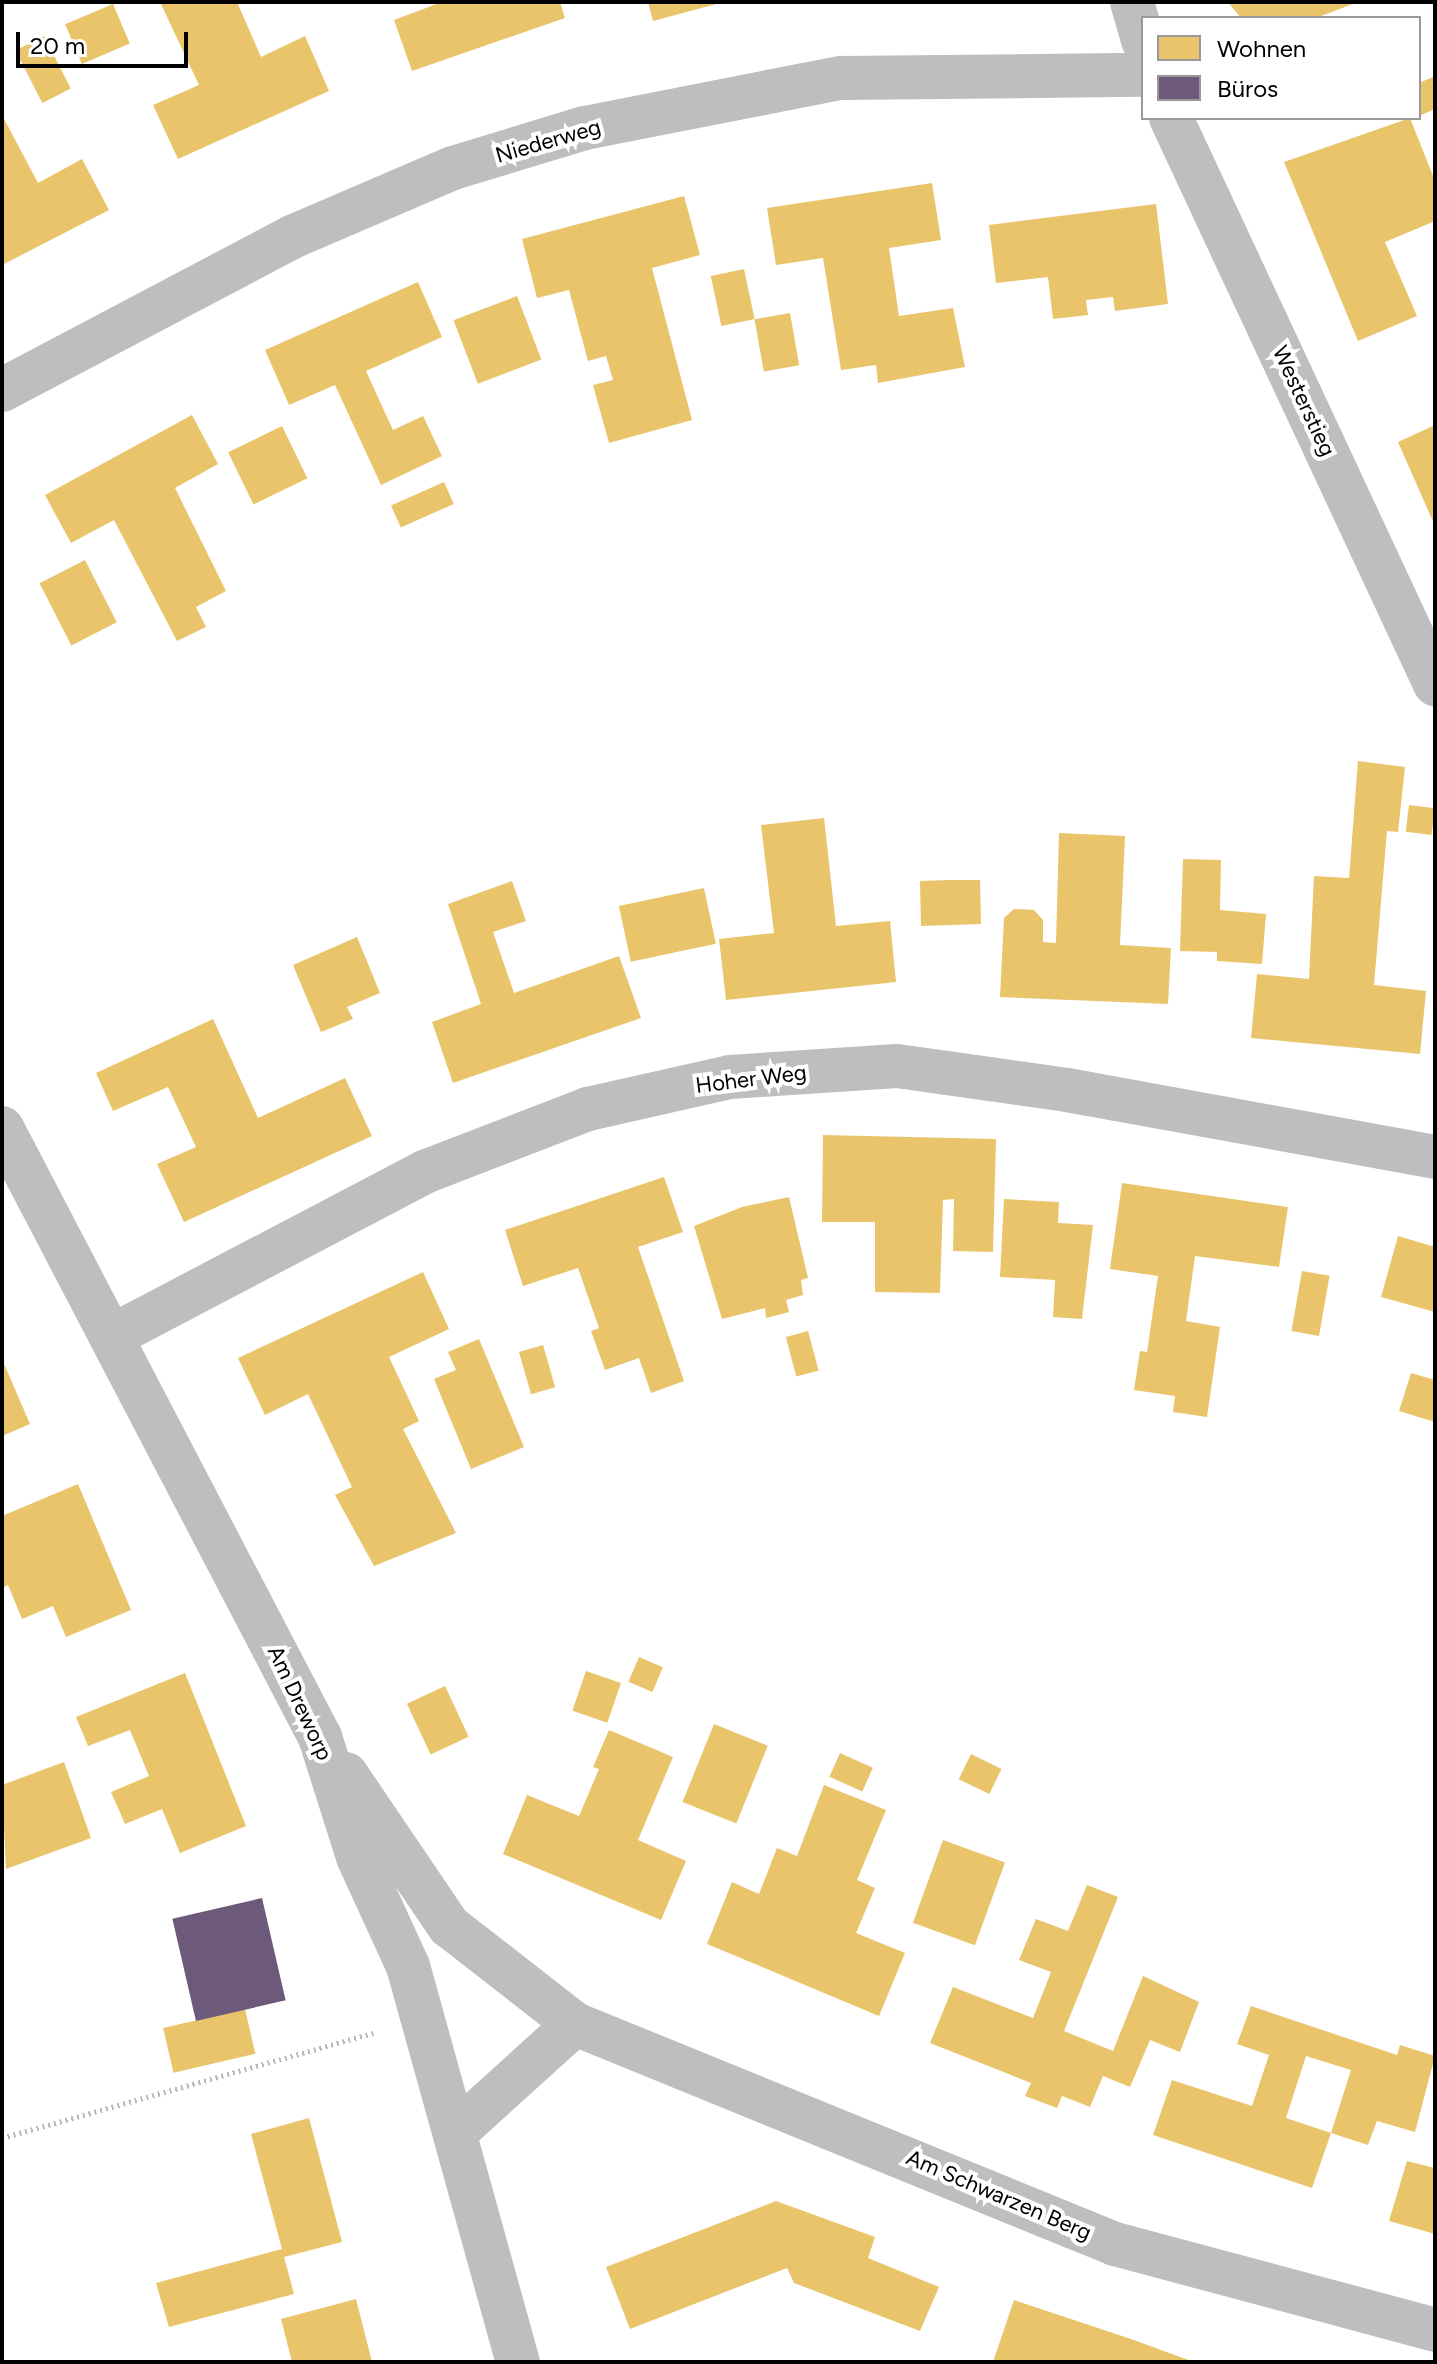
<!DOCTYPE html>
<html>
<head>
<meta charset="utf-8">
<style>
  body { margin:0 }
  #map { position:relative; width:1437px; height:2364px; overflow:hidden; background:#fff; font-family:Figtree,sans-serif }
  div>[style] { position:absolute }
  .homes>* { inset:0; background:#e9c46a; transform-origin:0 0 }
  .offices>* { inset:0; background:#6d597a; transform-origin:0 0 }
  .path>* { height:5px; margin-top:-2.5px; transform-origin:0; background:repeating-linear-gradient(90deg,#b9b9b9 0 2px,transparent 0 6px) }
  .minor>* { height:44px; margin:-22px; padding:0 22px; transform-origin:22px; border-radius:22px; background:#bebebe }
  span { translate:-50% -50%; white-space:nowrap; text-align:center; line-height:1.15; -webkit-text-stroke:8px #fff; paint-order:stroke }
  .street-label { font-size:22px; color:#000 }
  .frame { position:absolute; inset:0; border:4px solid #000; pointer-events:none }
  .legend { position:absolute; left:1141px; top:16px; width:280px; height:104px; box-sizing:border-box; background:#fff; border:2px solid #999; margin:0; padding:10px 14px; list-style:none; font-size:24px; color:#000 }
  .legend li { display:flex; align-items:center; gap:16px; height:40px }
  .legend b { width:40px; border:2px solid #999 }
  .scale { position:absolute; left:16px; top:32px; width:172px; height:36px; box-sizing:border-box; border:4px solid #000; border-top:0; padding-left:10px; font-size:24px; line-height:28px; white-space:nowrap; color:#000; -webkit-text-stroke:6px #fff; paint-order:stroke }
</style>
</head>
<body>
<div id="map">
  <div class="homes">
    <i style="clip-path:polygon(160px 2px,237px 2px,261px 57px,305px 36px,329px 91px,178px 159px,153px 105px,199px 85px)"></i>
    <i style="clip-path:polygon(442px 2px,560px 2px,565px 18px,412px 71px,394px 20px)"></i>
    <i style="clip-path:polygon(648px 2px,720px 2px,720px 3px,653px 21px)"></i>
    <i style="clip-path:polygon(1228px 2px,1358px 2px,1316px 18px,1241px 18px)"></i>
    <i style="left:113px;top:4px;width:43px;height:52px;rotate:67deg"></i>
    <i style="left:44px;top:36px;width:59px;height:32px;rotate:63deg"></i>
    <i style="clip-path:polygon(1435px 76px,1435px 109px,1419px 116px,1419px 83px)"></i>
    <i style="clip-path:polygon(2px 115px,38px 183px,82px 159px,109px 210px,2px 265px)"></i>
    <i style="clip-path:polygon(1410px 118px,1435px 181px,1435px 221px,1385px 242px,1417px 316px,1358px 341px,1284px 162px)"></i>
    <i style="clip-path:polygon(932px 183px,941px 240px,889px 248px,899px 316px,953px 308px,965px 367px,878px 383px,876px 365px,841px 370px,823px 258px,776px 265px,767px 208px)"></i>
    <i style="clip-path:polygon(684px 196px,700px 255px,652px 268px,692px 420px,609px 443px,593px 385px,613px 380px,606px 356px,588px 361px,569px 290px,537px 298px,522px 239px)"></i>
    <i style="clip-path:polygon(1156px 204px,1168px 304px,1115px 311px,1113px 297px,1086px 300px,1088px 315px,1053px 319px,1048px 277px,996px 283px,989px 225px)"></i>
    <i style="left:744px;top:269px;width:51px;height:34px;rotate:78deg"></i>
    <i style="clip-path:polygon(418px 282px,442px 337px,366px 371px,393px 430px,423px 416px,442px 456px,381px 485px,335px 385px,289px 405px,265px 350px)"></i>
    <i style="left:517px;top:296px;width:68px;height:68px;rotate:69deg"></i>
    <i style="left:790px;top:313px;width:53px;height:36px;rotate:80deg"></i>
    <i style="clip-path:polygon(192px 415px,218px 464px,175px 488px,226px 591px,196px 607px,206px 627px,177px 641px,114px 520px,71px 543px,45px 495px)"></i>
    <i style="clip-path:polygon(1435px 425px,1435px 526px,1398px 442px)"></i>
    <i style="left:282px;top:426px;width:58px;height:60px;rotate:64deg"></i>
    <i style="left:444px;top:482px;width:24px;height:58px;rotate:66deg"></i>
    <i style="left:85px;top:560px;width:70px;height:51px;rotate:63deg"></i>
    <i style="clip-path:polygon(1358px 761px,1405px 767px,1398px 832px,1387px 831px,1374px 985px,1426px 991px,1420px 1054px,1251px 1038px,1257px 974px,1309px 979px,1314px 876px,1349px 878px)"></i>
    <i style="left:1409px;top:805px;width:26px;height:27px;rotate:7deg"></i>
    <i style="clip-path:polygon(824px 818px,836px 926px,890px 921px,896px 982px,726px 1000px,719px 939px,774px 933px,761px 825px)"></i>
    <i style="clip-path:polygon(1059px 833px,1125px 836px,1120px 945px,1171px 948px,1168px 1004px,1000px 997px,1004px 918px,1014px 909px,1034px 910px,1043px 920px,1043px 942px,1056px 943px)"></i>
    <i style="clip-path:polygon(1183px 859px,1221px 860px,1220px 910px,1266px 914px,1262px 964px,1217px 961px,1217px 952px,1180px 951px)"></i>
    <i style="clip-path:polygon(950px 880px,980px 880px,981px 924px,921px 926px,920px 881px)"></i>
    <i style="clip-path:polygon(512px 881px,526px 921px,493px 932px,514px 993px,619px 956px,641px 1018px,453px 1083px,432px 1022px,481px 1004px,448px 904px)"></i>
    <i style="left:704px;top:888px;width:57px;height:87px;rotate:78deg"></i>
    <i style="clip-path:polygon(357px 937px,380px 993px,347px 1007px,353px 1019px,321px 1032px,293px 965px)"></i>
    <i style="clip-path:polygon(213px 1019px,258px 1118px,345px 1078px,372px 1136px,184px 1222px,157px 1164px,196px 1147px,168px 1087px,113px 1111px,96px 1073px)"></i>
    <i style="clip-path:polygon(823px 1135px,996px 1139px,993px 1252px,953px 1251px,954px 1199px,943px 1200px,940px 1293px,875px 1292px,875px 1222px,822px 1222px)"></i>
    <i style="clip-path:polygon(664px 1177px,683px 1232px,638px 1247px,684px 1381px,651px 1393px,639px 1358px,605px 1370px,591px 1331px,599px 1328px,578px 1268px,523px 1286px,505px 1230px)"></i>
    <i style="clip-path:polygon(1122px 1183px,1288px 1207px,1279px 1267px,1195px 1256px,1186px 1321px,1220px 1327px,1207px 1417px,1173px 1412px,1175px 1396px,1134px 1390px,1140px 1351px,1147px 1352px,1158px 1276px,1110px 1269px)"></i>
    <i style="clip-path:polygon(789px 1197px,808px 1278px,801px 1280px,803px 1295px,786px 1300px,789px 1312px,766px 1318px,765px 1308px,722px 1319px,694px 1226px,742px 1207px)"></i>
    <i style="clip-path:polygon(1004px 1199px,1059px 1202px,1058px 1223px,1093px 1225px,1082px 1319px,1053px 1317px,1055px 1280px,1000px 1277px)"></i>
    <i style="clip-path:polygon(1398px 1236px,1435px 1247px,1435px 1312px,1381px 1297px)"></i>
    <i style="left:1302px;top:1271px;width:28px;height:61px;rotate:10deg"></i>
    <i style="clip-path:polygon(423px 1272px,449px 1329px,389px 1357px,419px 1421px,403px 1429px,456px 1533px,374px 1566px,335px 1495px,352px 1487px,308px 1394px,265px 1415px,238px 1358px)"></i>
    <i style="left:808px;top:1331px;width:41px;height:23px;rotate:75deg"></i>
    <i style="clip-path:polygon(479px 1339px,524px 1447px,471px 1469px,434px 1379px,456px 1370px,448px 1352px)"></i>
    <i style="left:543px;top:1345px;width:44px;height:25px;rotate:74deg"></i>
    <i style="clip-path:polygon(2px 1359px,30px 1424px,2px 1436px)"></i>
    <i style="clip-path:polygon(1411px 1373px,1435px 1380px,1435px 1422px,1399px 1411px)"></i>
    <i style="clip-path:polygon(78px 1484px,131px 1610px,66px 1637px,53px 1606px,22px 1619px,8px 1585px,2px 1588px,2px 1516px)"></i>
    <i style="left:639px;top:1657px;width:26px;height:27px;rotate:23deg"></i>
    <i style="left:586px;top:1671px;width:37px;height:42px;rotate:19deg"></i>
    <i style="clip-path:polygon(185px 1673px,246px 1826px,180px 1853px,162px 1809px,125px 1824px,111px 1792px,149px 1776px,130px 1730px,88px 1746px,76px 1717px)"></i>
    <i style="left:445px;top:1686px;width:56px;height:42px;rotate:65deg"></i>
    <i style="left:714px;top:1724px;width:58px;height:84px;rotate:22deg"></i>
    <i style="clip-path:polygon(609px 1730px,673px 1757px,638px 1840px,686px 1861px,661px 1920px,503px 1854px,527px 1795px,579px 1816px,599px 1769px,593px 1767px)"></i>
    <i style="left:840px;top:1753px;width:36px;height:26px;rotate:24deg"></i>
    <i style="left:971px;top:1754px;width:34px;height:28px;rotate:26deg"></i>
    <i style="clip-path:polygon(64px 1762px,91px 1838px,6px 1869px,2px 1785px)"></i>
    <i style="clip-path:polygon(824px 1785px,886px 1810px,857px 1880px,875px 1888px,856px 1933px,905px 1953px,879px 2016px,707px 1944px,732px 1882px,759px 1894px,777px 1848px,797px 1856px)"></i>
    <i style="left:943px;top:1840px;width:66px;height:88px;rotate:20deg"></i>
    <i style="clip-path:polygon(1087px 1885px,1118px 1897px,1064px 2031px,1113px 2051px,1143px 1976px,1199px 2002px,1180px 2052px,1150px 2040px,1130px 2087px,1103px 2076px,1090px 2107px,1062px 2096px,1057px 2108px,1025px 2096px,1031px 2083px,930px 2043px,953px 1987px,1033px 2018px,1051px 1972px,1019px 1960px,1036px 1919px,1068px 1931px)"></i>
    <i style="clip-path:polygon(evenodd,1251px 2006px,1397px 2055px,1400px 2045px,1435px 2056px,1415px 2132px,1377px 2121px,1368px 2145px,1331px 2133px,1312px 2188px,1153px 2135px,1172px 2080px,1252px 2106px,1269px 2055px,1237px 2044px,1251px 2006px,1306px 2056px,1351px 2070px,1331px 2133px,1286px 2118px,1306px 2056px)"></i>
    <i style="left:245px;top:2009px;width:46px;height:84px;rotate:77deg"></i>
    <i style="clip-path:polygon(309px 2118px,342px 2242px,284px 2257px,294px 2294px,169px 2327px,156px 2283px,282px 2249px,251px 2134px)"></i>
    <i style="clip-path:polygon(1407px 2161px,1435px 2168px,1435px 2234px,1389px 2221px)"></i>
    <i style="clip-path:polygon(776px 2201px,875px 2237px,868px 2258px,939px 2287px,920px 2331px,794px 2283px,787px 2268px,630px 2329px,606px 2267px)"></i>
    <i style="clip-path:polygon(356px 2299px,372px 2362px,292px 2362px,281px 2319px)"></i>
    <i style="clip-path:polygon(1014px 2300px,1131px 2339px,1194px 2362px,993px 2362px)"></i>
  </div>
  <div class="offices">
    <i style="left:262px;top:1898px;width:105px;height:92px;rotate:77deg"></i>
  </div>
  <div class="path">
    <i style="left:2px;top:2138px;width:387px;rotate:-15.8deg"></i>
  </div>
  <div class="minor">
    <i style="left:1132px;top:2px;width:40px;rotate:74deg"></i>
    <i style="left:1171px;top:118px;width:625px;rotate:64.99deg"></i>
    <i style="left:2px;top:390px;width:328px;rotate:-27.8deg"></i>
    <i style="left:292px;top:237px;width:175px;rotate:-23.2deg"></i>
    <i style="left:453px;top:168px;width:138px;rotate:-16.9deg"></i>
    <i style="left:585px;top:128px;width:261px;rotate:-11.1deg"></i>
    <i style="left:841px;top:78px;width:302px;rotate:-0.6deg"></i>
    <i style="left:2px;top:1128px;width:687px;rotate:62.43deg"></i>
    <i style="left:320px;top:1737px;width:126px;rotate:72.4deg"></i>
    <i style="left:358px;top:1857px;width:120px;rotate:65.4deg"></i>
    <i style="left:408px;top:1966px;width:411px;rotate:74.5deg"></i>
    <i style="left:114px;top:1335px;width:353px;rotate:-27.7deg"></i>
    <i style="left:427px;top:1171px;width:173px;rotate:-21.1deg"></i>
    <i style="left:588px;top:1109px;width:146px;rotate:-12.7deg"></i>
    <i style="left:730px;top:1077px;width:167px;rotate:-3.8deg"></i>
    <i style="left:897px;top:1066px;width:172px;rotate:8deg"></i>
    <i style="left:1067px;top:1090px;width:374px;rotate:10.3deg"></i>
    <i style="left:346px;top:1774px;width:184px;rotate:55.9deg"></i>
    <i style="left:449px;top:1926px;width:160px;rotate:37.9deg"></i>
    <i style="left:575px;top:2024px;width:583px;rotate:22.17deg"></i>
    <i style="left:1115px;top:2244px;width:331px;rotate:15deg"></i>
    <i style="left:458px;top:2130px;width:158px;rotate:-42.2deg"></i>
  </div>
  <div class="street-label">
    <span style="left:548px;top:141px;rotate:-16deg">Niederweg</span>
    <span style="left:1304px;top:401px;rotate:65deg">Westerstieg</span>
    <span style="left:751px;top:1079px;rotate:-7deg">Hoher Weg</span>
    <span style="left:300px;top:1703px;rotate:65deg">Am Dreworp</span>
    <span style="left:999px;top:2195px;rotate:23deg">Am Schwarzen Berg</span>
  </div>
  <div class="frame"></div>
  <ul class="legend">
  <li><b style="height:22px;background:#e9c46a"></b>Wohnen</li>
  <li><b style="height:22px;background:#6d597a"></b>Büros</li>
  </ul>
  <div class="scale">20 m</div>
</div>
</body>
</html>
